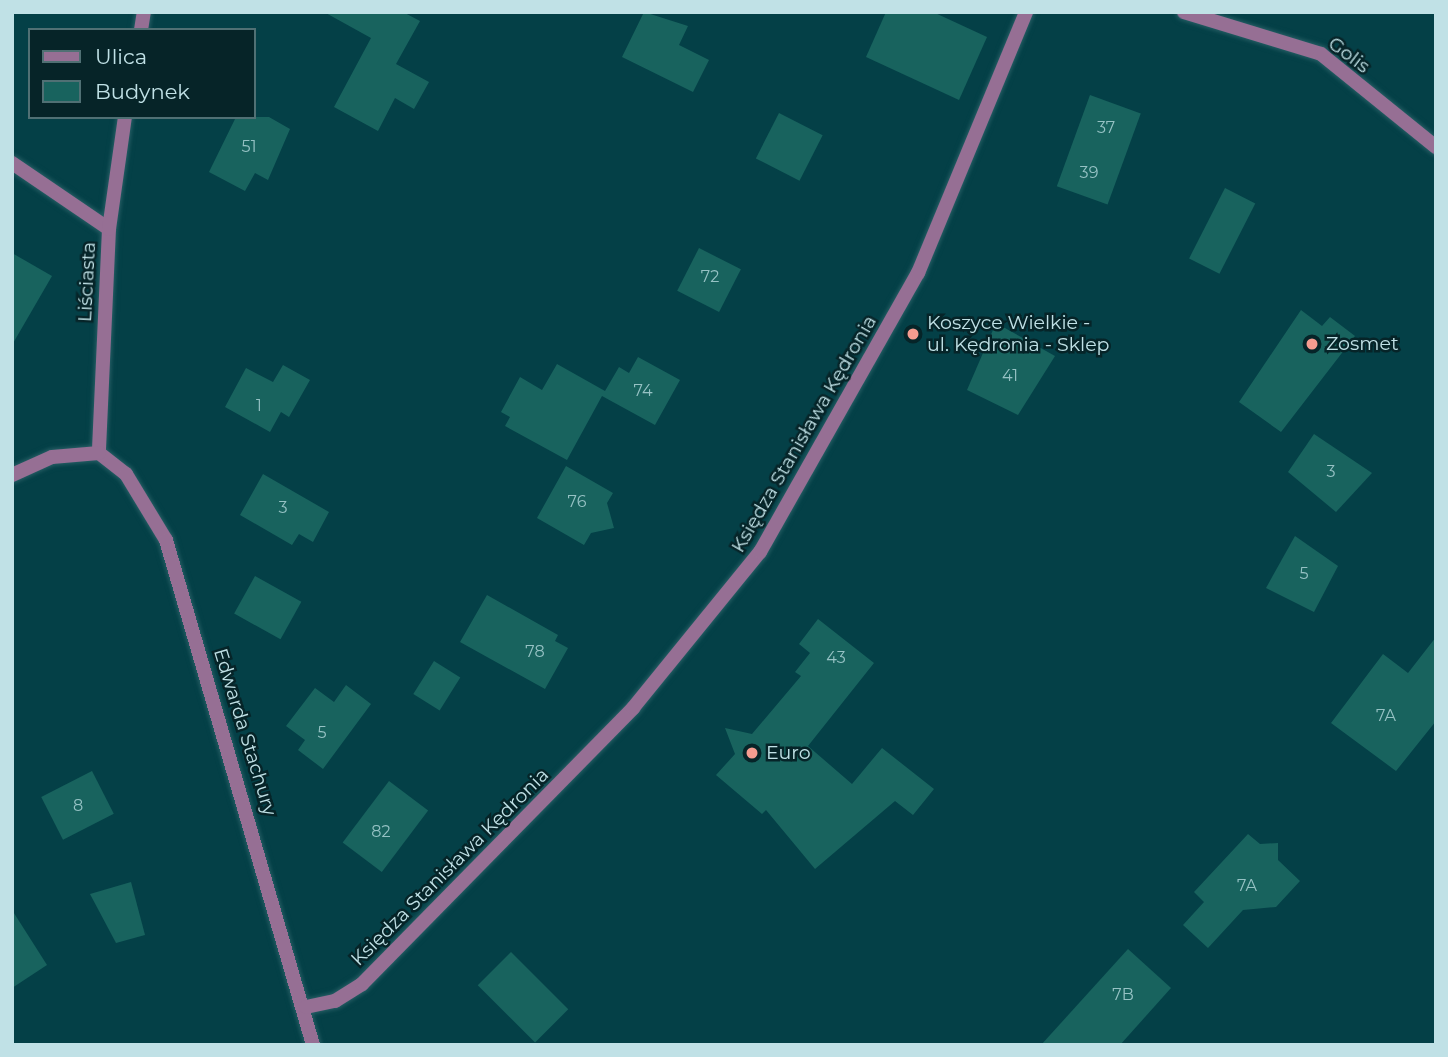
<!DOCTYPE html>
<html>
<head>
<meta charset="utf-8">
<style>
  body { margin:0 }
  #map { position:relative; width:1448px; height:1057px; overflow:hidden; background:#044047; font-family:Montserrat,sans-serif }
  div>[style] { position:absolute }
  .building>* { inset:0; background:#18635e; transform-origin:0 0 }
  .roads { filter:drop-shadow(0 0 2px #265d64) drop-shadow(0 0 2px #265d64) }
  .street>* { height:14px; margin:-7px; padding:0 7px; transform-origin:7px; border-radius:7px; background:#966f94 }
  .dots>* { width:19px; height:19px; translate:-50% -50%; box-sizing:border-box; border:4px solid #062428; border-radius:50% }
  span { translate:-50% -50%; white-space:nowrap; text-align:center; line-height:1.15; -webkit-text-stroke:5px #062428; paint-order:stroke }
  .number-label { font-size:16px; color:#96c2c4 }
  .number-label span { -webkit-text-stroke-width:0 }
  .street-label { font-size:19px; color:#c0e1e6 }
  .poi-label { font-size:19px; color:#c0e1e6 }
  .left { translate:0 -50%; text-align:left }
  .frame { position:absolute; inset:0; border:14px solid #c0e1e6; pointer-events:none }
  .legend { position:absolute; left:28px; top:28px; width:228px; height:91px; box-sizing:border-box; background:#062428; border:2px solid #507074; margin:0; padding:9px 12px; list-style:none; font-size:21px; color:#c0e1e6 }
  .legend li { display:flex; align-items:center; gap:14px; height:35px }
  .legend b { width:35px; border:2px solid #507074 }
</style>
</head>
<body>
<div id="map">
  <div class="building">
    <i style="clip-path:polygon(324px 12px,403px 12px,420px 21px,396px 64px,429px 82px,414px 109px,395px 98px,378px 131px,334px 107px,371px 38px)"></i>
    <i style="clip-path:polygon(644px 12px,688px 26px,679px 45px,709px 60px,693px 92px,622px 57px)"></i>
    <i style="clip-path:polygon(886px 12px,933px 12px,987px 37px,959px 100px,866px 57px)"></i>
    <i style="left:1090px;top:95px;width:54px;height:97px;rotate:20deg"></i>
    <i style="left:779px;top:113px;width:49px;height:51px;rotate:27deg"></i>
    <i style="clip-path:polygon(236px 117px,269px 117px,290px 129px,268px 180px,255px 173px,245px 191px,209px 172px)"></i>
    <i style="left:1225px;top:188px;width:34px;height:79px;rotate:27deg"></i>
    <i style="left:699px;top:248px;width:47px;height:48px;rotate:27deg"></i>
    <i style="clip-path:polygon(12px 253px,52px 276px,12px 345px)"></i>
    <i style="clip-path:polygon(1301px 310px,1322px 326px,1330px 317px,1355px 336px,1281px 432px,1239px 402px)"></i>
    <i style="clip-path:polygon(996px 323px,1055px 356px,1018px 415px,967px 390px)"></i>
    <i style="clip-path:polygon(638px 357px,680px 380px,655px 425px,602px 396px,567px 460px,505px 426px,510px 417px,501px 412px,520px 377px,542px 390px,557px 364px,605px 391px,619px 367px,629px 373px)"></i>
    <i style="clip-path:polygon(283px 365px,310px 380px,289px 417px,281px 412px,270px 432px,225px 407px,246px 368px,273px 382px)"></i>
    <i style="clip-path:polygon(1314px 434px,1372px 473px,1336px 512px,1288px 472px)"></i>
    <i style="clip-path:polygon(566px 466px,613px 493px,607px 503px,614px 528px,591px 533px,584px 545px,537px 518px)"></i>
    <i style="clip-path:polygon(263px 474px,329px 512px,313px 542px,299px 534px,292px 545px,240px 515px)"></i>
    <i style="clip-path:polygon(1295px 536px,1338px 566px,1314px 612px,1266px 588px)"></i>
    <i style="left:255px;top:576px;width:53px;height:43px;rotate:29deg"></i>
    <i style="clip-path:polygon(487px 595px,558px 635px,555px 641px,568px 648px,545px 689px,460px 642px)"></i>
    <i style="clip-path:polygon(818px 619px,874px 663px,808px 746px,852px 784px,882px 748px,934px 789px,913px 815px,895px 801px,815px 869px,766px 810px,762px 814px,716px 775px,735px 754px,725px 728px,752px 734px,801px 676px,795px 672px,810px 653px,799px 644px)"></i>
    <i style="clip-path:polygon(1436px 637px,1436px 721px,1396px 771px,1331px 723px,1383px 654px,1408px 673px)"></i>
    <i style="left:434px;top:661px;width:31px;height:39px;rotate:32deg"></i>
    <i style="clip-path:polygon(346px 685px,371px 704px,323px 769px,298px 750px,305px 740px,286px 726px,315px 688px,334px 702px)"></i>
    <i style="left:92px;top:771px;width:48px;height:57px;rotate:63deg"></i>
    <i style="left:389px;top:781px;width:49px;height:77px;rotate:37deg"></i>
    <i style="clip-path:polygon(1248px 834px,1260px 844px,1278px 843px,1278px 860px,1300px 881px,1276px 907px,1243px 910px,1208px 948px,1183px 925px,1204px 902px,1194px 892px)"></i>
    <i style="clip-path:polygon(131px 882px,145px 935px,116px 943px,90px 894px)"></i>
    <i style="clip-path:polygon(12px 910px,47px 965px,12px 988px)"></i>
    <i style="clip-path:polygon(1128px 949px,1171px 988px,1120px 1045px,1041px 1045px)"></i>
    <i style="left:511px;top:952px;width:81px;height:47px;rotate:45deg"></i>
  </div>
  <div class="roads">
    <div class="street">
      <i style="left:1184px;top:12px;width:143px;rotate:17deg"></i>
      <i style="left:1321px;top:54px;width:148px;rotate:39deg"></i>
      <i style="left:141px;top:30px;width:18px;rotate:-81deg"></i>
      <i style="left:12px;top:163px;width:117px;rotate:34.2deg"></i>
      <i style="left:109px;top:229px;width:224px;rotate:92.6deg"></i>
      <i style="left:109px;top:229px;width:113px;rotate:-81.9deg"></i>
      <i style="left:99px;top:453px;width:34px;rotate:38deg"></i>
      <i style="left:126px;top:474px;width:77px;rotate:58.8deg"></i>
      <i style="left:166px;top:540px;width:526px;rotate:73.77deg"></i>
      <i style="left:12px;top:475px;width:44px;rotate:-24.2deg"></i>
      <i style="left:52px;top:457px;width:47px;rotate:-4.9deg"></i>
      <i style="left:306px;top:1007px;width:30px;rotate:-12deg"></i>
      <i style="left:335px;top:1001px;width:32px;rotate:-32deg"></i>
      <i style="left:362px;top:984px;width:387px;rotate:-45.5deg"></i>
      <i style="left:633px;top:708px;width:201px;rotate:-50.9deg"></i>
      <i style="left:760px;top:552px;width:321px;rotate:-60.5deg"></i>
      <i style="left:918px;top:273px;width:282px;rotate:-67.5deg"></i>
    </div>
  </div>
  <div class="dots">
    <i style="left:913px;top:334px;background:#f59c90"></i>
    <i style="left:1312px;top:344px;background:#f59c90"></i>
    <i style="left:752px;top:753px;background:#f59c90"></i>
  </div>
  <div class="number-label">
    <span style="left:1106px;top:128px">37</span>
    <span style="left:249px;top:147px">51</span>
    <span style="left:1089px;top:173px">39</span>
    <span style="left:710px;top:277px">72</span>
    <span style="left:1010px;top:376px">41</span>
    <span style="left:643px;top:391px">74</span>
    <span style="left:259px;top:406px">1</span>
    <span style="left:1331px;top:472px">3</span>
    <span style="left:577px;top:502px">76</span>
    <span style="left:283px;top:508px">3</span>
    <span style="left:1304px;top:574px">5</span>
    <span style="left:535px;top:652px">78</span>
    <span style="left:836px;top:658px">43</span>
    <span style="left:1386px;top:716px">7A</span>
    <span style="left:322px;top:733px">5</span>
    <span style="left:78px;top:806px">8</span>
    <span style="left:381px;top:832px">82</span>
    <span style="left:1247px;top:886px">7A</span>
    <span style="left:1123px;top:995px">7B</span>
  </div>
  <div class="street-label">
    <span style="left:1349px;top:55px;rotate:37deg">Golis</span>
    <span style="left:87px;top:282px;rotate:-87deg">Liściasta</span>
    <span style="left:804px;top:434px;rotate:-60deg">Księdza Stanisława Kędronia</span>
    <span style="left:245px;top:732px;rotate:73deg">Edwarda Stachury</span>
    <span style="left:450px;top:867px;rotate:-45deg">Księdza Stanisława Kędronia</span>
  </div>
  <div class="poi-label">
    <span class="left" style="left:927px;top:334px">Koszyce Wielkie -<br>ul. Kędronia - Sklep</span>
    <span class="left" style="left:1326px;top:344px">Zosmet</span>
    <span class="left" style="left:766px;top:753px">Euro</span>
  </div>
  <div class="frame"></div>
  <ul class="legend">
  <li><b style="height:9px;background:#966f94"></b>Ulica</li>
  <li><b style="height:19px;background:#18635e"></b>Budynek</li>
  </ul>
</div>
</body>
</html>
